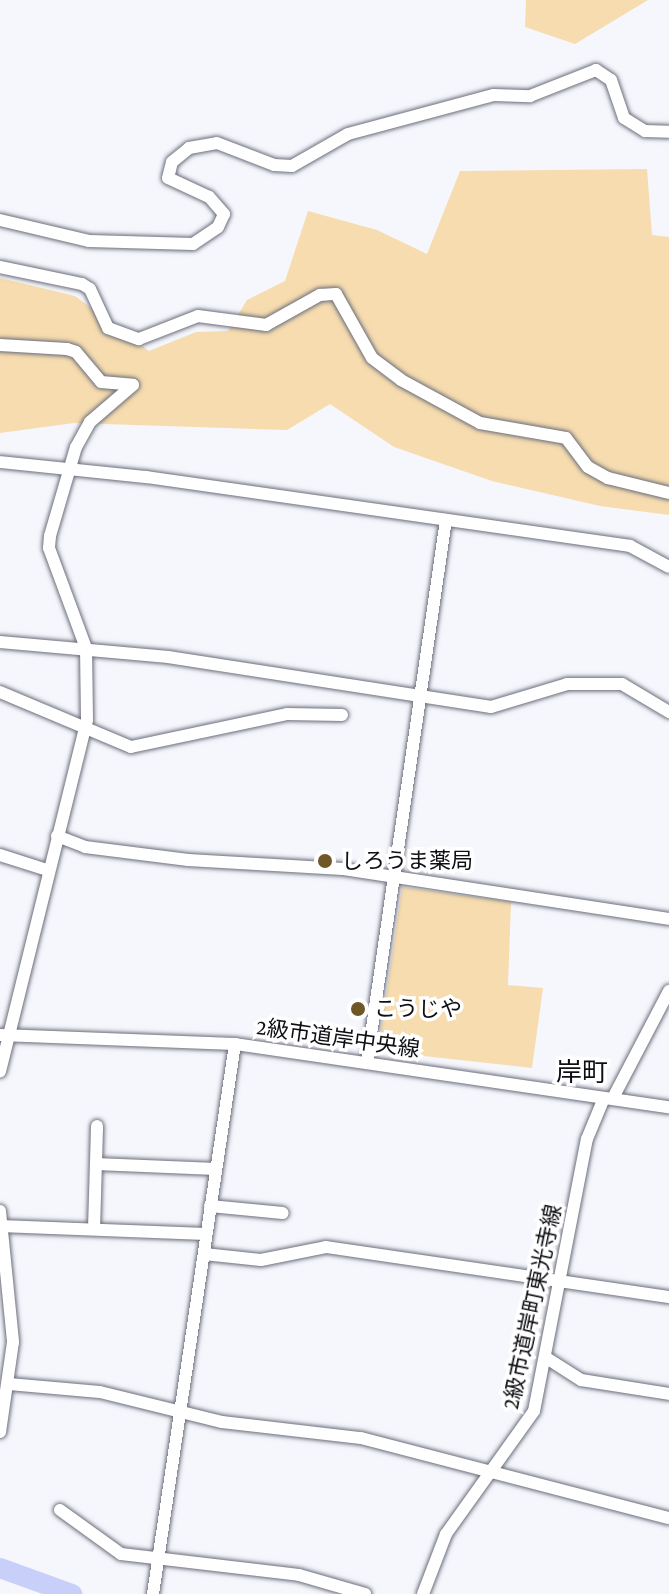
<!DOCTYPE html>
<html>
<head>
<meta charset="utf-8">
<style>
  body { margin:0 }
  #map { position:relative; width:669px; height:1594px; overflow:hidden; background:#f6f7fd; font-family:"Crimson Pro","Noto Sans JP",serif }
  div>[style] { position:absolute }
  .green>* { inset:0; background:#f6dcaf }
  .river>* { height:20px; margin:-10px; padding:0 10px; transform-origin:10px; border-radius:10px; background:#c8d0f9 }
  .roads { filter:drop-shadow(0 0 2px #6b6e7b) drop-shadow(0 0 2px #6b6e7b) }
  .minor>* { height:12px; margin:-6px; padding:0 6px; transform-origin:6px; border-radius:6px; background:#fff }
  .dots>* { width:22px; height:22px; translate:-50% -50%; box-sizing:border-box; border:4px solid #fff; border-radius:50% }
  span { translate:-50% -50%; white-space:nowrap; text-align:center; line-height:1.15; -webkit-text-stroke:7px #fff; paint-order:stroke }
  .poi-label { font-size:22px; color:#0e0f14 }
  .left { translate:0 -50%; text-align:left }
  .street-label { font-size:22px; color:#0e0f14 }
  .quarter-label { font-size:26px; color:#0e0f14 }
</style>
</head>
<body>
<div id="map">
  <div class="green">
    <i style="clip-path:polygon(526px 0,648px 0,575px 44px,525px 27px)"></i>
    <i style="clip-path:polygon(647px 169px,652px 235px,669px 237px,669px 515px,600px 506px,492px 481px,394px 447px,330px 404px,287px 430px,74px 423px,0 433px,0 278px,75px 296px,149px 351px,196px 332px,228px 331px,247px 300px,285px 281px,308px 211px,377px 230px,427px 254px,460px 171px)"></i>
    <i style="clip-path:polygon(402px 887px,511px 902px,508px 985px,543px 988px,532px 1068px,378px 1051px)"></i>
  </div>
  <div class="river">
    <i style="left:0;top:1568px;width:77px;rotate:19.9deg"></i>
  </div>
  <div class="roads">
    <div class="minor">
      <i style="left:0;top:220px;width:91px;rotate:13.3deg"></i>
      <i style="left:89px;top:241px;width:104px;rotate:1.7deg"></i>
      <i style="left:193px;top:244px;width:30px;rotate:-34deg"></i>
      <i style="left:218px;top:227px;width:14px;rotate:-65deg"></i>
      <i style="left:224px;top:214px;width:23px;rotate:-131deg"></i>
      <i style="left:209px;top:197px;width:45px;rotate:-155.1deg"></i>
      <i style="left:168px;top:178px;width:16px;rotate:-76deg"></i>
      <i style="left:172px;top:162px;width:22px;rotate:-39deg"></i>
      <i style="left:189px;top:148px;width:28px;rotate:-10deg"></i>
      <i style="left:217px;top:143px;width:61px;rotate:21.1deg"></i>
      <i style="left:274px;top:165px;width:18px;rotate:3deg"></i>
      <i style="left:292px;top:166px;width:64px;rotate:-29.7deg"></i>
      <i style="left:348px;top:134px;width:151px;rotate:-15deg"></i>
      <i style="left:494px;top:95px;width:36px;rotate:2deg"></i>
      <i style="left:530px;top:96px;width:71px;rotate:-21.5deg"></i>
      <i style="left:596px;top:70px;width:18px;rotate:34deg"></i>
      <i style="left:611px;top:80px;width:40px;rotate:71.1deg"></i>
      <i style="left:624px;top:118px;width:25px;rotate:32deg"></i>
      <i style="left:645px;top:131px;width:24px;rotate:2deg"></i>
      <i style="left:0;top:267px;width:84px;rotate:11.7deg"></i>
      <i style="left:82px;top:284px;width:9px;rotate:32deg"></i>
      <i style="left:90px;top:289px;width:43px;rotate:65.2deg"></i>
      <i style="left:108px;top:328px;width:33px;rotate:20deg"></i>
      <i style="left:139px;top:339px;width:63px;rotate:-21.3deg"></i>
      <i style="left:198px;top:316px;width:69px;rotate:7.5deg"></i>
      <i style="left:266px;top:325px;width:62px;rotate:-29.1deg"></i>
      <i style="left:320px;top:295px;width:16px;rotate:-4deg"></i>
      <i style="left:336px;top:294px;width:73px;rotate:60.6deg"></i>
      <i style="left:372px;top:358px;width:36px;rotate:37deg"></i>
      <i style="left:401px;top:380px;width:90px;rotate:28.6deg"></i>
      <i style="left:480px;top:423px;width:87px;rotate:9.9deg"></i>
      <i style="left:566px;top:438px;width:36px;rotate:53deg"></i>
      <i style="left:588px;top:467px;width:23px;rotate:29deg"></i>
      <i style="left:608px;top:478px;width:63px;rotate:13.8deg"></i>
      <i style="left:0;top:345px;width:67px;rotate:3.4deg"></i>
      <i style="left:67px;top:349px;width:9px;rotate:18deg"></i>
      <i style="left:76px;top:352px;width:39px;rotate:50deg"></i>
      <i style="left:101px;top:382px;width:32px;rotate:5deg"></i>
      <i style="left:133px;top:385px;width:57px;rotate:139.3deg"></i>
      <i style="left:90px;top:422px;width:29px;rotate:119deg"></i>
      <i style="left:76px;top:447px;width:93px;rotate:106.3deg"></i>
      <i style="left:50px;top:536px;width:12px;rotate:95deg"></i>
      <i style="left:49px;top:548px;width:107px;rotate:69.7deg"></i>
      <i style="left:86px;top:648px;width:72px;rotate:89.2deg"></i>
      <i style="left:87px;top:720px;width:362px;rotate:103.9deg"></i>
      <i style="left:0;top:462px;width:147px;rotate:5.9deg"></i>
      <i style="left:146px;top:477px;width:489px;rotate:8.1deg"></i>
      <i style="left:630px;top:546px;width:44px;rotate:28.3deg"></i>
      <i style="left:0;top:642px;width:169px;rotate:5.1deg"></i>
      <i style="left:168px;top:657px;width:327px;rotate:8.8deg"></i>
      <i style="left:491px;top:707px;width:79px;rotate:-16.8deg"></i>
      <i style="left:567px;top:684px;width:55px"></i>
      <i style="left:622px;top:684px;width:55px;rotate:30.8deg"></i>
      <i style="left:0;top:692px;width:142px;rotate:22.8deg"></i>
      <i style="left:131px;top:747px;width:159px;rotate:-11.9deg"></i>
      <i style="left:287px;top:714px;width:55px;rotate:1deg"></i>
      <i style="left:57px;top:836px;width:30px;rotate:21deg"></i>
      <i style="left:85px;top:847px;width:104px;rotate:7.2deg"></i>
      <i style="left:188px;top:860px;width:155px;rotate:3.3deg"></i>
      <i style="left:343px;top:869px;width:330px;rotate:8.7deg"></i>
      <i style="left:0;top:855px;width:49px;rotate:17.7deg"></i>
      <i style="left:0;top:1035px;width:235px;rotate:2.2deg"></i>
      <i style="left:235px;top:1044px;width:439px;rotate:8.3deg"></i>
      <i style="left:367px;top:1062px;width:548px;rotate:-81.71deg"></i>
      <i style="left:613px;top:1098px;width:121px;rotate:-62.4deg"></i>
      <i style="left:96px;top:1164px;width:120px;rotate:2.4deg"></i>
      <i style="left:210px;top:1206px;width:73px;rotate:5.5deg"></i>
      <i style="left:0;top:1211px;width:132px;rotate:84.3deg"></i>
      <i style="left:13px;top:1342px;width:91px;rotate:98.2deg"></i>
      <i style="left:0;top:1226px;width:206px;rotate:2.2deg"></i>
      <i style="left:94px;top:1229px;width:103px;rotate:-88.3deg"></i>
      <i style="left:204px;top:1254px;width:57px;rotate:6deg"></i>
      <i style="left:261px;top:1260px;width:66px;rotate:-11.3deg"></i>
      <i style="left:326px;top:1247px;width:347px;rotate:8.3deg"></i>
      <i style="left:545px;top:1357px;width:43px;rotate:32.6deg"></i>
      <i style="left:581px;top:1380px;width:89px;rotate:9deg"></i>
      <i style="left:9px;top:1384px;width:91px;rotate:5deg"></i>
      <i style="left:100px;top:1392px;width:126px;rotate:13.8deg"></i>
      <i style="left:222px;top:1422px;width:140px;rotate:6.6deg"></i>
      <i style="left:361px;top:1438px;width:318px;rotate:14.6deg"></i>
      <i style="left:60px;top:1510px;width:75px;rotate:35.8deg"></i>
      <i style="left:121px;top:1554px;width:179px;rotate:6.7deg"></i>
      <i style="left:299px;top:1575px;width:69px;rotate:16.1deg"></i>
      <i style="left:153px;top:1594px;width:556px;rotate:-81.52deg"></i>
      <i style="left:423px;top:1594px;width:64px;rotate:-69deg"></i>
      <i style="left:446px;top:1534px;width:151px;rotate:-54.4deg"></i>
      <i style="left:534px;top:1411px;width:277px;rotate:-79deg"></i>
      <i style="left:587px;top:1139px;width:44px;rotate:-67.5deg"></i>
    </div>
  </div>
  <div class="dots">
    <i style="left:325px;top:861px;background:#705728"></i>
    <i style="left:358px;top:1009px;background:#705728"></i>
  </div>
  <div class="poi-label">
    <span class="left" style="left:341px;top:861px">しろうま薬局</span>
    <span class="left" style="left:374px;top:1009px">こうじや</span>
  </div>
  <div class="street-label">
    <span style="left:338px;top:1038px;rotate:8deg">2級市道岸中央線</span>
    <span style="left:532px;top:1307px;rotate:-78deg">2級市道岸町東光寺線</span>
  </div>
  <div class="quarter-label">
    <span style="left:582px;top:1073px">岸町</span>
  </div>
</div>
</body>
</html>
